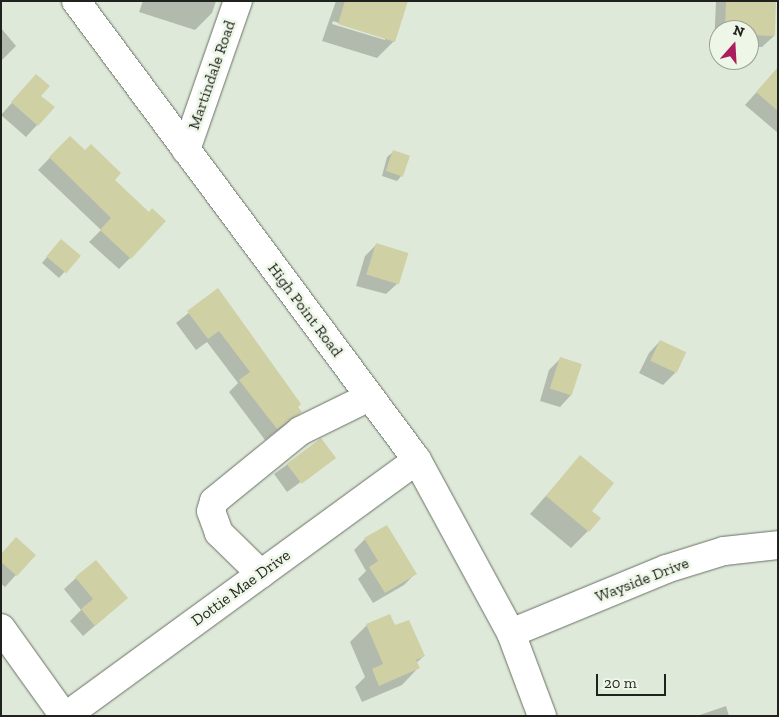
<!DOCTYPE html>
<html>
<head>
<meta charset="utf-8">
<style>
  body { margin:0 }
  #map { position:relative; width:779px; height:717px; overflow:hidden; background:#dfe9da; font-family:"Zilla Slab",serif }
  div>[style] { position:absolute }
  .shadow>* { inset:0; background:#0003; transform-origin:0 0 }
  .building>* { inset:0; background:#d0d0a5; transform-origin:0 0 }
  .roads { filter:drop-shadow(0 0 1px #687063) drop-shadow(0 0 1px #687063) }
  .minor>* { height:28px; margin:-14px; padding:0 14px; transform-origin:14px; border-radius:14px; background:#fff }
  .major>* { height:28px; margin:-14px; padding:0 14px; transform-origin:14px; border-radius:14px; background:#fff }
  span { translate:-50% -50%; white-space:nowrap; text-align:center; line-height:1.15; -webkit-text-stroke:5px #edf6e7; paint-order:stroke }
  .street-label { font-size:16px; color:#1f221d }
  .frame { position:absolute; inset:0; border:2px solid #1f221d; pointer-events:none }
  .north { position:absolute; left:709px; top:20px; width:50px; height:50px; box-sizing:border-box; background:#edf6e7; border:1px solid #9ba196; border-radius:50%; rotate:19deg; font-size:14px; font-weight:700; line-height:20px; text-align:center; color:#1f221d }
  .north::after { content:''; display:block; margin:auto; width:18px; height:22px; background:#aa1e5d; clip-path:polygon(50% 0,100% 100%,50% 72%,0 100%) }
  .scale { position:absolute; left:596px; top:674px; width:70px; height:22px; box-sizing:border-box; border:2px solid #1f221d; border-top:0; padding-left:6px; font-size:15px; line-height:18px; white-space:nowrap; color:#1f221d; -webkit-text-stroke:4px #edf6e7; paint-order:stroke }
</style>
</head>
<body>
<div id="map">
  <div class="shadow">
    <i style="clip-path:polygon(143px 1px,216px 1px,212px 13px,195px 30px,139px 12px)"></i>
    <i style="clip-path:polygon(evenodd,336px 1px,400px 1px,394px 41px,377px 58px,322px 41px,336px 1px,333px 21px,385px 38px,385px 40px,332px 24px,333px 21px)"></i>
    <i style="clip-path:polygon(716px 1px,775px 1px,774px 36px,762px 47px,749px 47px,749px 30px,719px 30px,719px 46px,714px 46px)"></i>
    <i style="clip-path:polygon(1px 28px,16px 46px,1px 61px)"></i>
    <i style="clip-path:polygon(778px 68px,778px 133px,745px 105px)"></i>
    <i style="clip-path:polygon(25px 88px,40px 96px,37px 125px,26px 137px,1px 115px)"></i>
    <i style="clip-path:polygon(70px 137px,113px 180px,130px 258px,119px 269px,89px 242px,101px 230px,38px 170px)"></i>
    <i style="clip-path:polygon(393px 152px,402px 175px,397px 181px,382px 176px,387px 157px)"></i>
    <i style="clip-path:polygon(376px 245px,398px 283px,386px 294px,356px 286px,365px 256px)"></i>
    <i style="clip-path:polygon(56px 246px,79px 256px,59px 278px,42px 263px)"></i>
    <i style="clip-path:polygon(217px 290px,301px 412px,265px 440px,229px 392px,238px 383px,207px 342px,196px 350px,176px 323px)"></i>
    <i style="clip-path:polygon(660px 341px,675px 373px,663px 385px,639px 373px,649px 353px)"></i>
    <i style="clip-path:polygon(560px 359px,571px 395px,560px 407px,540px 401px,549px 370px)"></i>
    <i style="left:321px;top:440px;width:22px;height:58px;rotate:54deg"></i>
    <i style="clip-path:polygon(580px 457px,590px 511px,588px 531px,571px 548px,530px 514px)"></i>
    <i style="clip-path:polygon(365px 539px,415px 574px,404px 585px,373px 603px,358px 579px,366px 571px,354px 550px)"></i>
    <i style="clip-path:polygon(1px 554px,34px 555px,5px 587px,1px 584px)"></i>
    <i style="clip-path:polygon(76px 578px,127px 598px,83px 636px,70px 621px,81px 610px,64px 589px)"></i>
    <i style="clip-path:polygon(390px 615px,395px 627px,424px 656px,416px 663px,418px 668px,402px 685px,362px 702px,355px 687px,365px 677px,350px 642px,367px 625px)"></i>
    <i style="clip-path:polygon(726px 706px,729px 716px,697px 716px)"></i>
  </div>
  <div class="building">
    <i style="clip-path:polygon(345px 1px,408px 1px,395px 42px,338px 24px)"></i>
    <i style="clip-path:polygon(726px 1px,776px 1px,775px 36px,749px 35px,749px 30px,725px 30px)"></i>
    <i style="clip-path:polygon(778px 67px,778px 111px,756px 92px)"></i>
    <i style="clip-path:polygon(36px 74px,50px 86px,41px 96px,55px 107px,38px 126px,11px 102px)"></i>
    <i style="clip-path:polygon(70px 136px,85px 150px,91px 144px,121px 173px,115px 180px,149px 212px,152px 208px,166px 221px,131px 259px,100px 230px,111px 218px,49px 157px)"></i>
    <i style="left:393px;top:150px;width:18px;height:22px;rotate:19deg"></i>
    <i style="left:61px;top:239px;width:26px;height:23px;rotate:40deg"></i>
    <i style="left:376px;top:243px;width:34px;height:33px;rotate:17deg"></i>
    <i style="clip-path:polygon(218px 288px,301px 404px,298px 407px,302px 412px,277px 429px,239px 380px,250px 372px,219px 331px,208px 339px,187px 311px)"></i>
    <i style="left:660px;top:340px;width:29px;height:23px;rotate:25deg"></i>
    <i style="left:560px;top:357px;width:23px;height:33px;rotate:18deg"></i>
    <i style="left:321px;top:438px;width:25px;height:43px;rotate:53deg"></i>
    <i style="clip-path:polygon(580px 455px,614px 483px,592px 511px,601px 518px,589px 532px,546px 496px)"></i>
    <i style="clip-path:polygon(387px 525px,417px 574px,385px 593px,369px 567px,378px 561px,364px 538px)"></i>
    <i style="clip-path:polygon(16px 537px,36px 555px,17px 576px,1px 562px,1px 554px)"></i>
    <i style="clip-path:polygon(96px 560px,128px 598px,95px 626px,81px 609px,93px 599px,75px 577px)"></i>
    <i style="clip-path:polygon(390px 614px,395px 625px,409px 620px,425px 656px,416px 660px,420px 668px,379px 686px,372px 669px,383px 664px,366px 624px)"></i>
  </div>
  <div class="roads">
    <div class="minor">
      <i style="left:186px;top:150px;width:158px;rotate:-70.8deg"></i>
      <i style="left:261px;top:574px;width:59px;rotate:-135.7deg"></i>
      <i style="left:219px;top:533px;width:23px;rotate:-110deg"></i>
      <i style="left:211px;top:511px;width:10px;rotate:-73deg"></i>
      <i style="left:214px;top:501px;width:111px;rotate:-39.1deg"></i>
      <i style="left:300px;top:431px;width:77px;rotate:-26.2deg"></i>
      <i style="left:1px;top:628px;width:108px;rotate:54.4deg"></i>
      <i style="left:511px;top:633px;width:168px;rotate:-22.4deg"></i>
      <i style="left:666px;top:569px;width:61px;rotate:-17.2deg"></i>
      <i style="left:724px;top:551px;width:54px;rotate:-6.3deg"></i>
      <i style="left:66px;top:716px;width:434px;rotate:-36.1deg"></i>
    </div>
    <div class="major">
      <i style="left:76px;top:1px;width:572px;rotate:53.39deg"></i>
      <i style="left:417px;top:460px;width:197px;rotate:61.5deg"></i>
      <i style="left:511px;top:633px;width:89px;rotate:69.5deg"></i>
    </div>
  </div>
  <div class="street-label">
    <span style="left:212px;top:75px;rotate:-71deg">Martindale Road</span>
    <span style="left:305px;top:310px;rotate:53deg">High Point Road</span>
    <span style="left:642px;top:580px;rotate:-21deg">Wayside Drive</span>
    <span style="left:241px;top:588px;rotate:-36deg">Dottie Mae Drive</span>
  </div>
  <div class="frame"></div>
  <div class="north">N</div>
  <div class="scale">20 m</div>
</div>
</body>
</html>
